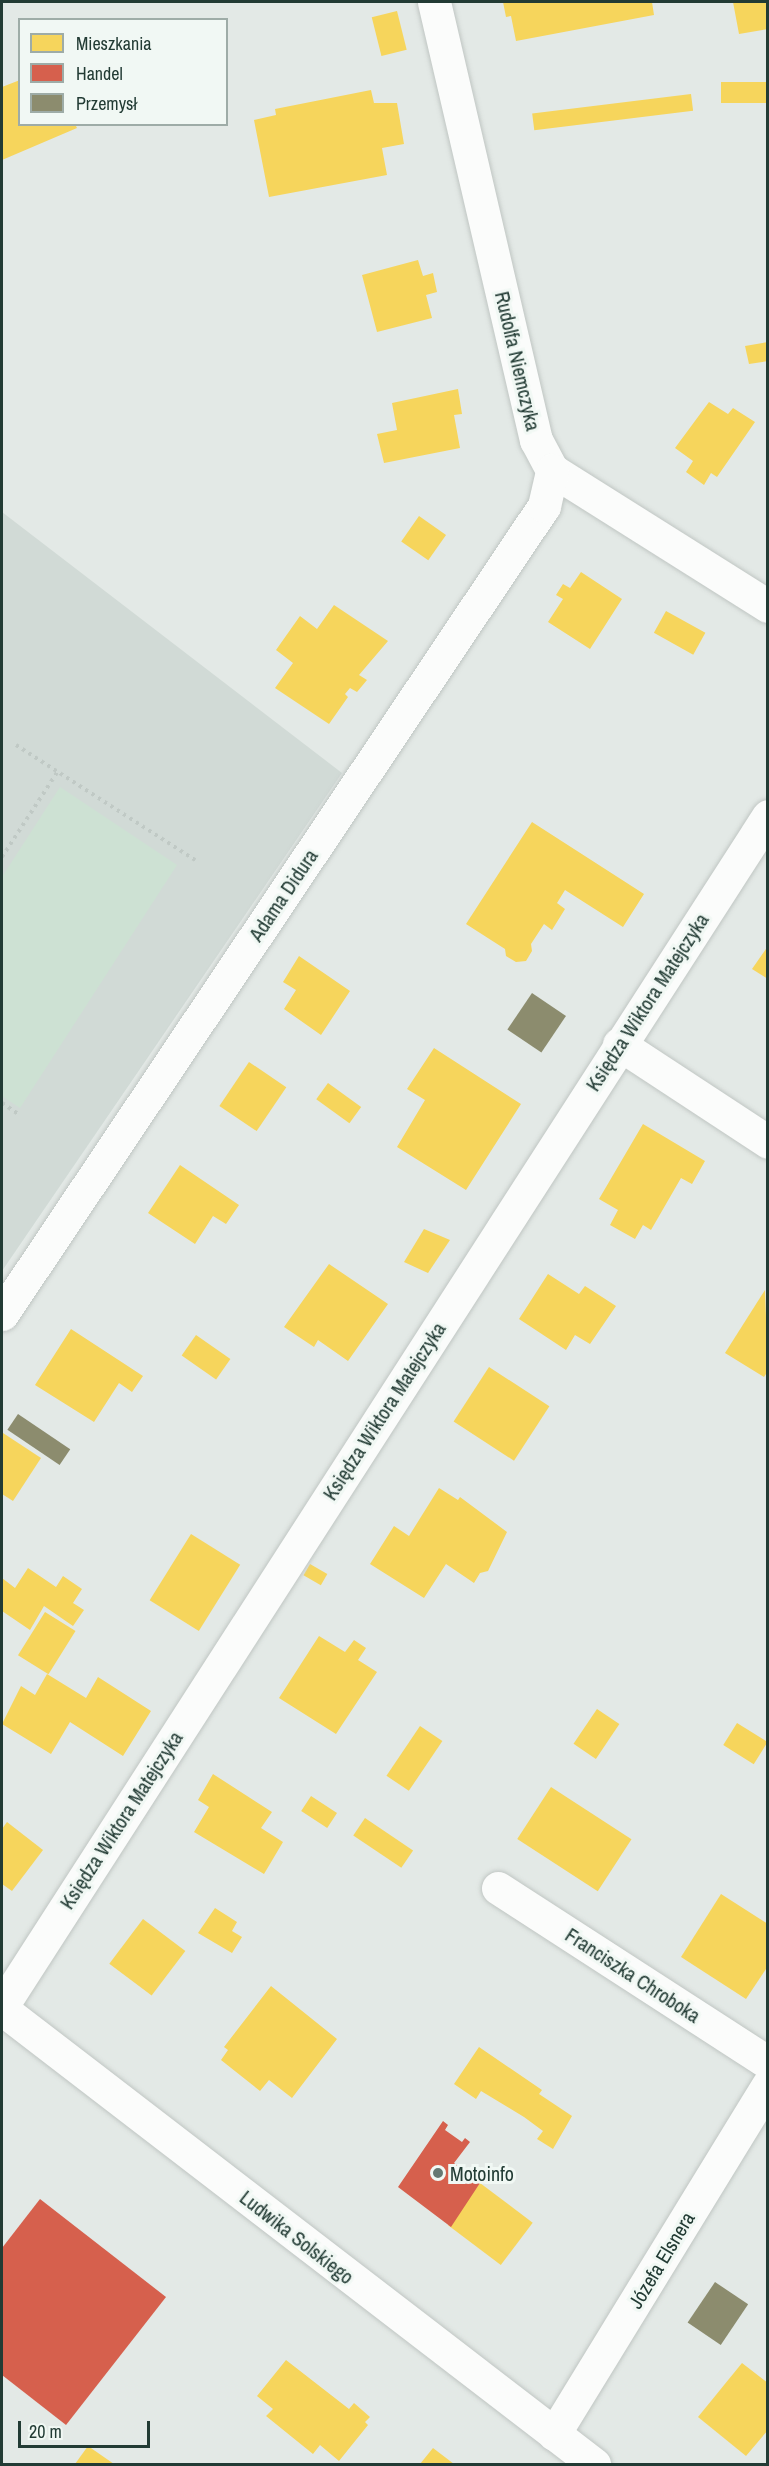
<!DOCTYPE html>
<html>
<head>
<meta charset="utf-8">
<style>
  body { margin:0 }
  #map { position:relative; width:769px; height:2466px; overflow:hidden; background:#e3e9e6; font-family:"Archivo Narrow",sans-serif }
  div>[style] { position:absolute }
  .built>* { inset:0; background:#d1dad6 }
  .green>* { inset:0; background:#cde1d3 }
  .homes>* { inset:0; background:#f6d55c; transform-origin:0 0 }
  .shops>* { inset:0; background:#d6604d }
  .industry>* { inset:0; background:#8c8c6e; transform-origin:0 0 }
  .path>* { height:4px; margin-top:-2px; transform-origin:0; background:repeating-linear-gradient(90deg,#c0c9c5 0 3px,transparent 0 7.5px) }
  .roads { filter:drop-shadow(0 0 2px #c0c6c3) drop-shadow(0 0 2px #c0c6c3) }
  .minor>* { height:33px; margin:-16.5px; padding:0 16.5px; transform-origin:16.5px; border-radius:16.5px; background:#fbfcfb }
  .dots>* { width:16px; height:16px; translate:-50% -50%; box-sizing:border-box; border:3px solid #f1f8f4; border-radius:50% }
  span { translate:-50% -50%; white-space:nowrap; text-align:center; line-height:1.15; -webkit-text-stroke:6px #f1f8f4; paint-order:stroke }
  .street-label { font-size:20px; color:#223b34 }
  .poi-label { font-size:20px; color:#223b34 }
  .left { translate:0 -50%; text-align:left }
  .frame { position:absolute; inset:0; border:3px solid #223b34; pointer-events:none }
  .legend { position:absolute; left:18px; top:18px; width:210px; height:108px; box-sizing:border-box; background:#f1f8f4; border:2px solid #9eaca7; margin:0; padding:8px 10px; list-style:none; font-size:18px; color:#223b34 }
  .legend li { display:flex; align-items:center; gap:12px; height:30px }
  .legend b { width:30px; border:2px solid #9eaca7 }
  .scale { position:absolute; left:18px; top:2421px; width:132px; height:27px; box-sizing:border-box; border:3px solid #223b34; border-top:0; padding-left:8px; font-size:18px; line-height:21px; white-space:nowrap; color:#223b34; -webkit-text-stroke:4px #f1f8f4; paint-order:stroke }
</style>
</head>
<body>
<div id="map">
  <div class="built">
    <i style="clip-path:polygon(2px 512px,342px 773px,2px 1271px)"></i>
  </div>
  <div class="green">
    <i style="clip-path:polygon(60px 787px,177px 865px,20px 1108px,2px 1096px,2px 877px)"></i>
  </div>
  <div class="homes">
    <i style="clip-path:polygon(503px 2px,652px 2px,654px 15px,516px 41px,511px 16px,506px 17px)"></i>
    <i style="clip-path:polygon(733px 2px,768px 2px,768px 29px,739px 34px)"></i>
    <i style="left:397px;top:11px;width:40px;height:26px;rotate:76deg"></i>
    <i style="clip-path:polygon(20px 80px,20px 124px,75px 124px,77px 128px,2px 160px,2px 87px)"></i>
    <i style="left:768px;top:82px;width:21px;height:47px;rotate:90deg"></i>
    <i style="clip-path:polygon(371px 90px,374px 103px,397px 103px,404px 144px,382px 148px,387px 175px,269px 197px,254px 120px,276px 115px,275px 109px)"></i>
    <i style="left:691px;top:94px;width:17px;height:160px;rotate:83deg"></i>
    <i style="clip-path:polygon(418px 260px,423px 276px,433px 273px,437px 292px,426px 295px,432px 318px,377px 332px,362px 275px)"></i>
    <i style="clip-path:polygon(768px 342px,768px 361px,749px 364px,745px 346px)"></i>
    <i style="clip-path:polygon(458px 389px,462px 414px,454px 415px,460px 448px,384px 463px,377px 434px,397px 430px,392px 403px)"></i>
    <i style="clip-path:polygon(709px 402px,728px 414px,733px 408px,755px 422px,717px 477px,711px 473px,704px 485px,686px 472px,693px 461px,675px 448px)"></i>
    <i style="left:419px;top:516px;width:33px;height:31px;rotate:35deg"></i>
    <i style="clip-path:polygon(581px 572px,622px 599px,590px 649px,548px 622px,563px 599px,556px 595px,563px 584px,570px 588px)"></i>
    <i style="clip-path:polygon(334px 605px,388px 641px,359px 675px,367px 680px,357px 692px,350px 688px,345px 694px,348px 697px,329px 724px,275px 688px,293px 663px,276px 650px,300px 616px,317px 629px)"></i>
    <i style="left:666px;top:611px;width:45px;height:25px;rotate:29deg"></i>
    <i style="clip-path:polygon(532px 822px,644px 894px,623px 927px,565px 890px,557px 903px,565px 909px,552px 930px,544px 924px,531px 944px,532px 951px,526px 961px,516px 962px,506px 956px,505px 949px,466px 924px)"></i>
    <i style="clip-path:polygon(768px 946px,768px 979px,752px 969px)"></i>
    <i style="clip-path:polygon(299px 956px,350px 991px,321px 1035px,284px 1009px,296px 990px,283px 982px)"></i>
    <i style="clip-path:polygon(434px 1048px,521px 1104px,466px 1190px,397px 1147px,425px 1100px,407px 1089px)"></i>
    <i style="left:249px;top:1062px;width:45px;height:53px;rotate:34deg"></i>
    <i style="left:328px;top:1083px;width:41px;height:20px;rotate:36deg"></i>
    <i style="clip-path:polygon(643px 1124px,705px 1161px,692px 1184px,681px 1178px,651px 1230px,643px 1225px,635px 1239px,610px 1225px,618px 1210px,599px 1199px)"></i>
    <i style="clip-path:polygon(180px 1165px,239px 1205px,226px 1224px,213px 1216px,195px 1244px,148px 1213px)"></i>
    <i style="clip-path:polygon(424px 1229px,450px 1240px,428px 1273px,404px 1262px)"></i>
    <i style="clip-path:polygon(329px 1264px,388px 1304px,348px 1361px,318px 1340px,314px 1347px,284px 1327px)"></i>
    <i style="clip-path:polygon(548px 1274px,579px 1294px,585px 1286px,616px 1306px,590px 1344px,575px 1335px,566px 1350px,519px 1319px)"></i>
    <i style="clip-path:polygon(765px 1290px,768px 1371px,764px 1377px,725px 1353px)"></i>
    <i style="clip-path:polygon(71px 1329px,143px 1376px,132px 1392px,119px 1383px,94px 1422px,35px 1385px)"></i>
    <i style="left:196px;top:1335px;width:42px;height:25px;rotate:35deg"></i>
    <i style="left:489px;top:1367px;width:72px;height:65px;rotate:33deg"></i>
    <i style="clip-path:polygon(3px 1433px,41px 1458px,13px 1501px,2px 1494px)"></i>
    <i style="clip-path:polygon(439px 1488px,458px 1500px,460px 1497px,507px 1532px,488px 1571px,480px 1573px,474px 1583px,446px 1564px,424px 1598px,370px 1564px,394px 1526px,409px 1536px)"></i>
    <i style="left:191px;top:1534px;width:58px;height:78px;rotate:32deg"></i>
    <i style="left:310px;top:1564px;width:20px;height:13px;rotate:30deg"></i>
    <i style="clip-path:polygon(28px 1568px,56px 1587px,63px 1576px,82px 1589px,73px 1603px,84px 1610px,73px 1626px,44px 1606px,30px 1630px,2px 1611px,2px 1578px,15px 1588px)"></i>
    <i style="left:45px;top:1612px;width:36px;height:51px;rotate:32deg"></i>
    <i style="clip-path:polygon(319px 1636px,345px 1652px,354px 1640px,366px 1648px,358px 1660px,377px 1672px,336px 1734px,279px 1698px)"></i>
    <i style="clip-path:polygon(47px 1674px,86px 1698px,98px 1677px,151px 1711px,123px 1756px,70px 1722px,51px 1754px,2px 1724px,21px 1686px,35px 1695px)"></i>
    <i style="left:597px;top:1709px;width:27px;height:42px;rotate:34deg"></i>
    <i style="left:737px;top:1723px;width:36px;height:26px;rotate:32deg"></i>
    <i style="left:420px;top:1726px;width:27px;height:60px;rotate:34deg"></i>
    <i style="clip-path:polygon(213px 1774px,272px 1812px,261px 1828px,283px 1842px,264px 1874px,194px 1832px,209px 1807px,198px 1800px)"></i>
    <i style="left:551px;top:1787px;width:96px;height:62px;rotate:33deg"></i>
    <i style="left:311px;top:1796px;width:31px;height:18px;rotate:33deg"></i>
    <i style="left:365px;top:1818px;width:58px;height:21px;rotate:34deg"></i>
    <i style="clip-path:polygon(7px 1822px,43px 1850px,12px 1891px,2px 1884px,2px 1829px)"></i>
    <i style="clip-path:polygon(721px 1894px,768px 1924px,768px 1966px,746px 1999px,681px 1957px)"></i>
    <i style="clip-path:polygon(215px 1908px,237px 1922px,232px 1931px,242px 1937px,232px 1953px,198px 1933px)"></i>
    <i style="left:143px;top:1919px;width:53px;height:56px;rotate:37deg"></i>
    <i style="clip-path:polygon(271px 1986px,337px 2039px,292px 2098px,269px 2080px,260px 2091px,221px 2060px,228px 2050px,224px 2047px)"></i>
    <i style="clip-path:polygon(479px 2047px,542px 2090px,539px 2094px,572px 2116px,553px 2149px,537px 2139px,543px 2131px,524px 2117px,481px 2091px,476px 2099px,454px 2084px)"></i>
    <i style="left:480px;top:2183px;width:66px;height:53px;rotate:37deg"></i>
    <i style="clip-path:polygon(286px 2360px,349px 2409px,354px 2403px,370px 2417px,365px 2422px,368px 2425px,339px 2461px,320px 2445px,313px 2454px,266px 2416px,273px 2409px,257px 2396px)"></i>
    <i style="clip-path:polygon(742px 2363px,768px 2383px,768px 2430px,746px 2456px,698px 2417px)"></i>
    <i style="clip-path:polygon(88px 2446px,114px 2464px,75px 2464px)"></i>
    <i style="clip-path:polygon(433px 2448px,454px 2464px,420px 2464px)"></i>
  </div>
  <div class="shops">
    <i style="clip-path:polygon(443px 2121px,448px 2125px,445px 2130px,462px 2142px,465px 2138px,470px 2142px,454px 2163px,480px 2183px,451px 2227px,398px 2187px)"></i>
    <i style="clip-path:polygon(40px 2199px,166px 2297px,66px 2425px,2px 2375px,2px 2248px)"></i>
  </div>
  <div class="industry">
    <i style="left:532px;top:993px;width:41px;height:44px;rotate:34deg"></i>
    <i style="left:18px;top:1414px;width:63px;height:19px;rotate:34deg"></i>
    <i style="left:715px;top:2282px;width:40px;height:49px;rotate:34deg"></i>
  </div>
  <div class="path">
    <i style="left:16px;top:745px;width:213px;rotate:32.7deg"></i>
    <i style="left:2px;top:857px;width:103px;rotate:-56.9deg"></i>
    <i style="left:2px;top:1103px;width:22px;rotate:34deg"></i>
  </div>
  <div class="roads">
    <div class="minor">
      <i style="left:434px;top:2px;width:450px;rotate:76.9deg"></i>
      <i style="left:536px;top:440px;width:34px;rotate:62deg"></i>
      <i style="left:552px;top:470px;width:255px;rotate:32.2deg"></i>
      <i style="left:619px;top:1044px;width:178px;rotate:33.3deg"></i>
      <i style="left:2px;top:1314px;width:973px;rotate:-56.15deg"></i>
      <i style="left:544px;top:506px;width:37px;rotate:-77deg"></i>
      <i style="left:498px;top:1888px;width:322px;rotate:32.9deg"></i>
      <i style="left:2px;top:2006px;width:1415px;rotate:-57.23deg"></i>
      <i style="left:2px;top:2009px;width:747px;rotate:37.55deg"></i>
      <i style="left:554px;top:2434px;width:409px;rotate:-58.5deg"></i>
    </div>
  </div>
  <div class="dots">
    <i style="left:438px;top:2173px;background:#667872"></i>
  </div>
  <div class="street-label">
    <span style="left:518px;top:361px;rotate:77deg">Rudolfa Niemczyka</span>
    <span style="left:283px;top:895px;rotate:-56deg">Adama Didura</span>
    <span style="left:647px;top:1002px;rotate:-57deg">Księdza Wiktora Matejczyka</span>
    <span style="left:384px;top:1411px;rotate:-57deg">Księdza Wiktora Matejczyka</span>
    <span style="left:121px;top:1820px;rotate:-57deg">Księdza Wiktora Matejczyka</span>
    <span style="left:633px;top:1975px;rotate:33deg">Franciszka Chroboka</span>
    <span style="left:297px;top:2237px;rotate:38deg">Ludwika Solskiego</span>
    <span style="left:661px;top:2260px;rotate:-59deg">Józefa Elsnera</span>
  </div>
  <div class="poi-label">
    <span class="left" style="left:450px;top:2173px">Motoinfo</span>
  </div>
  <div class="frame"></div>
  <ul class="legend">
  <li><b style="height:16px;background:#f6d55c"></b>Mieszkania</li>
  <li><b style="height:16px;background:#d6604d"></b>Handel</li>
  <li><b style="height:16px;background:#8c8c6e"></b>Przemysł</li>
  </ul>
  <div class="scale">20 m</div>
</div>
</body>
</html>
